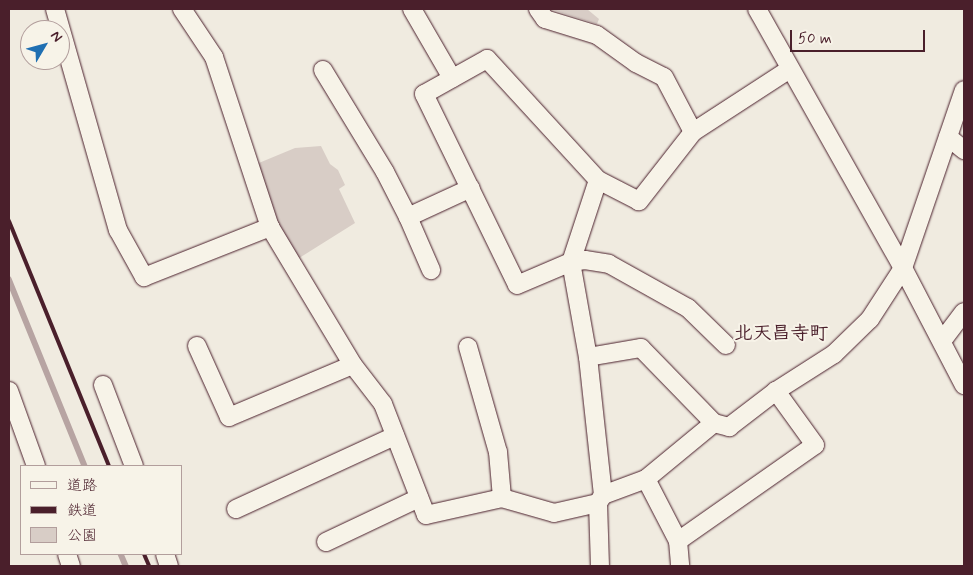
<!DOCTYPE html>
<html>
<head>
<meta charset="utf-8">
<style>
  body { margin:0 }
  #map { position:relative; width:973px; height:575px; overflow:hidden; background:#f0ebe0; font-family:Mynerve,"Klee One",sans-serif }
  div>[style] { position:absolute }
  .green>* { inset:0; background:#d8cdc6 }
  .stream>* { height:5.5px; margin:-2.75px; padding:0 2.75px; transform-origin:2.75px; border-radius:2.75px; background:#b7a4a2 }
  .roads { filter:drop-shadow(0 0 1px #4a1f2b) drop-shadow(0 0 1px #4a1f2b) }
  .minor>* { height:18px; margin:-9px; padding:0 9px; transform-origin:9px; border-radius:9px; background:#f7f3e8 }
  .rail>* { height:4px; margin:-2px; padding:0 2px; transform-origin:2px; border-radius:2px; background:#4a1f2b }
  span { translate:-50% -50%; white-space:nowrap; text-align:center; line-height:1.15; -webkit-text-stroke:4px #f7f3e8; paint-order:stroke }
  .neighbourhood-label { font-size:19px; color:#4a1f2b; font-weight:700 }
  .frame { position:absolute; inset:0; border:10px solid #4a1f2b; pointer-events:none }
  .legend { position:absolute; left:20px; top:465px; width:162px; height:90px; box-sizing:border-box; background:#f7f3e8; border:1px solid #b29e9c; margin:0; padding:6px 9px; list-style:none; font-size:15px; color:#4a1f2b }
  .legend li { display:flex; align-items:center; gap:10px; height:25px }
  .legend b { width:25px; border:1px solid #b29e9c }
  .north { position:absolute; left:20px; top:20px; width:50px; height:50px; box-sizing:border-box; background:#f7f3e8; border:1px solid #b29e9c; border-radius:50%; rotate:53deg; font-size:14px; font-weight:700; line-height:20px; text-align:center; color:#4a1f2b }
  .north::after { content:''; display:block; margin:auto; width:18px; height:22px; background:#1f6fb2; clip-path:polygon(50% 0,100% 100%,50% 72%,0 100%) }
  .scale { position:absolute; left:790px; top:30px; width:135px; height:22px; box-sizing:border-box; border:2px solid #4a1f2b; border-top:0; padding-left:6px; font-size:15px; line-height:18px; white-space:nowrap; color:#4a1f2b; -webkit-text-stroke:4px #f7f3e8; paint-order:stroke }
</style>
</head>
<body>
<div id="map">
  <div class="green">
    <i style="clip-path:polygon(550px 9px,587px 9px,599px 19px,597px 24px)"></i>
    <i style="clip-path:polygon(321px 146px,330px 164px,338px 170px,345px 185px,339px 189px,355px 223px,296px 260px,273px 225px,254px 165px,295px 148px)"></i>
  </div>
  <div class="stream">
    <i style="left:9px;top:279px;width:202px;rotate:67.9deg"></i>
    <i style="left:121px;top:554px;width:13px;rotate:67deg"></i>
  </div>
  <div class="roads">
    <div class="minor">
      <i style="left:55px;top:9px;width:230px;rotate:74.1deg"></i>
      <i style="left:118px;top:230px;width:54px;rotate:61deg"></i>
      <i style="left:144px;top:277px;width:136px;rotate:-21.6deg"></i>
      <i style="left:270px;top:227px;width:161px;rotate:59deg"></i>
      <i style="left:353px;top:365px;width:49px;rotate:52.4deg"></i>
      <i style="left:383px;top:404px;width:119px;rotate:68.8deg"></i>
      <i style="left:426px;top:515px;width:78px;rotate:-12.6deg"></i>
      <i style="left:502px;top:498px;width:54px;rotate:16.1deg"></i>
      <i style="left:554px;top:513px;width:45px;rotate:-12.8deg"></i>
      <i style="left:598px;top:503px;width:9px;rotate:-58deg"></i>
      <i style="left:603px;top:495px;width:46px;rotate:-20.4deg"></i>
      <i style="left:646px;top:479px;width:88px;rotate:-39.5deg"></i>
      <i style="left:714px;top:423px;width:16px;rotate:15deg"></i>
      <i style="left:729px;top:427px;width:59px;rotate:-37.5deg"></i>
      <i style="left:776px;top:391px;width:69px;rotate:-32.5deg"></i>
      <i style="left:834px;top:354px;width:50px;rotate:-44.2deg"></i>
      <i style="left:870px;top:319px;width:61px;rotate:-57.1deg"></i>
      <i style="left:903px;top:268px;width:188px;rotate:-71.1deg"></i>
      <i style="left:182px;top:9px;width:58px;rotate:56.3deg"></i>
      <i style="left:214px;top:57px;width:179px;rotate:71.8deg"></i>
      <i style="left:412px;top:9px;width:80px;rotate:59.9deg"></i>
      <i style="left:538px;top:9px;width:12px;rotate:55deg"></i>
      <i style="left:545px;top:19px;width:54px;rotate:17.1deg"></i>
      <i style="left:597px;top:35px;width:48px;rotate:35.7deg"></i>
      <i style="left:636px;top:63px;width:31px;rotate:27deg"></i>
      <i style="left:664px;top:77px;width:62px;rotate:62.2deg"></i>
      <i style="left:693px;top:132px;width:116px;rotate:-33deg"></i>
      <i style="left:757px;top:9px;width:297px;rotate:60.6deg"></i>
      <i style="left:903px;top:268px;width:132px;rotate:62.5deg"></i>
      <i style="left:323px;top:70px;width:119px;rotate:58.7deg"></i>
      <i style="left:385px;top:172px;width:51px;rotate:62.9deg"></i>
      <i style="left:408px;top:217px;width:69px;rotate:-24.7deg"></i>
      <i style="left:693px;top:132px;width:88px;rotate:128deg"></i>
      <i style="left:639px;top:201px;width:46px;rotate:-152.9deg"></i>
      <i style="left:598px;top:180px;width:164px;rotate:-132.5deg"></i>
      <i style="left:487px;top:59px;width:72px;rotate:150.9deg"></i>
      <i style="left:424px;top:94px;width:212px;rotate:64deg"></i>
      <i style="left:517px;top:285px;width:59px;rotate:-23.1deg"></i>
      <i style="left:571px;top:262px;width:14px;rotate:-8deg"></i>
      <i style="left:585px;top:260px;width:24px;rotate:9deg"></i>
      <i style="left:609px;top:264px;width:90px;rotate:29.1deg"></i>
      <i style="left:688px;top:308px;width:53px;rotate:44.2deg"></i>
      <i style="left:948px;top:137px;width:21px;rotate:39deg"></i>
      <i style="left:598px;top:180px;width:86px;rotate:108.2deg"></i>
      <i style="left:571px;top:262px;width:97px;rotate:79.9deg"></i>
      <i style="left:588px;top:357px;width:139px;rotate:83.8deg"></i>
      <i style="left:408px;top:217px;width:58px;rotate:66.5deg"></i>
      <i style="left:942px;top:341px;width:36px;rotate:-53deg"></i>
      <i style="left:197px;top:346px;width:78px;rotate:65.7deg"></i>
      <i style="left:229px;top:417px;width:134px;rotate:-22.8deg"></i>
      <i style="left:468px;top:347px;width:109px;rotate:74.1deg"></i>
      <i style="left:498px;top:452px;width:46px;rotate:85deg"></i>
      <i style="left:588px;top:357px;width:54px;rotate:-9.6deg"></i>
      <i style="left:641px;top:348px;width:105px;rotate:45.8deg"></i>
      <i style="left:103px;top:385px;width:87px;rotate:69.1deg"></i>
      <i style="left:9px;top:391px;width:80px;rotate:70.2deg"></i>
      <i style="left:646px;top:479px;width:70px;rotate:62.7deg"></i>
      <i style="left:678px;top:541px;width:25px;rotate:85deg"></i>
      <i style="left:598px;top:503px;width:63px;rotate:88.2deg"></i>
      <i style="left:236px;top:509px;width:175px;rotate:-24.7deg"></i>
      <i style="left:678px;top:541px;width:167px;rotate:-35deg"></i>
      <i style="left:815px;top:445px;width:67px;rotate:-125.8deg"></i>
      <i style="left:326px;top:542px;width:103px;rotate:-25.3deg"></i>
      <i style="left:67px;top:554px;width:13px;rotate:72deg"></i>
      <i style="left:165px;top:554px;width:13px;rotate:72deg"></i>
    </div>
  </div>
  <div class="rail">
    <i style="left:9px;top:221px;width:265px;rotate:67.8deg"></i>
    <i style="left:144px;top:554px;width:13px;rotate:67deg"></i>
  </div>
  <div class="neighbourhood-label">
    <span style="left:781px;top:334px">北天昌寺町</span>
  </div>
  <div class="frame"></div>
  <ul class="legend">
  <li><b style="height:6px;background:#f7f3e8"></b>道路</li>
  <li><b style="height:6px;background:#4a1f2b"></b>鉄道</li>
  <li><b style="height:14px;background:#d8cdc6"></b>公園</li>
  </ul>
  <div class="north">N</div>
  <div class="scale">50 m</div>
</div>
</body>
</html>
